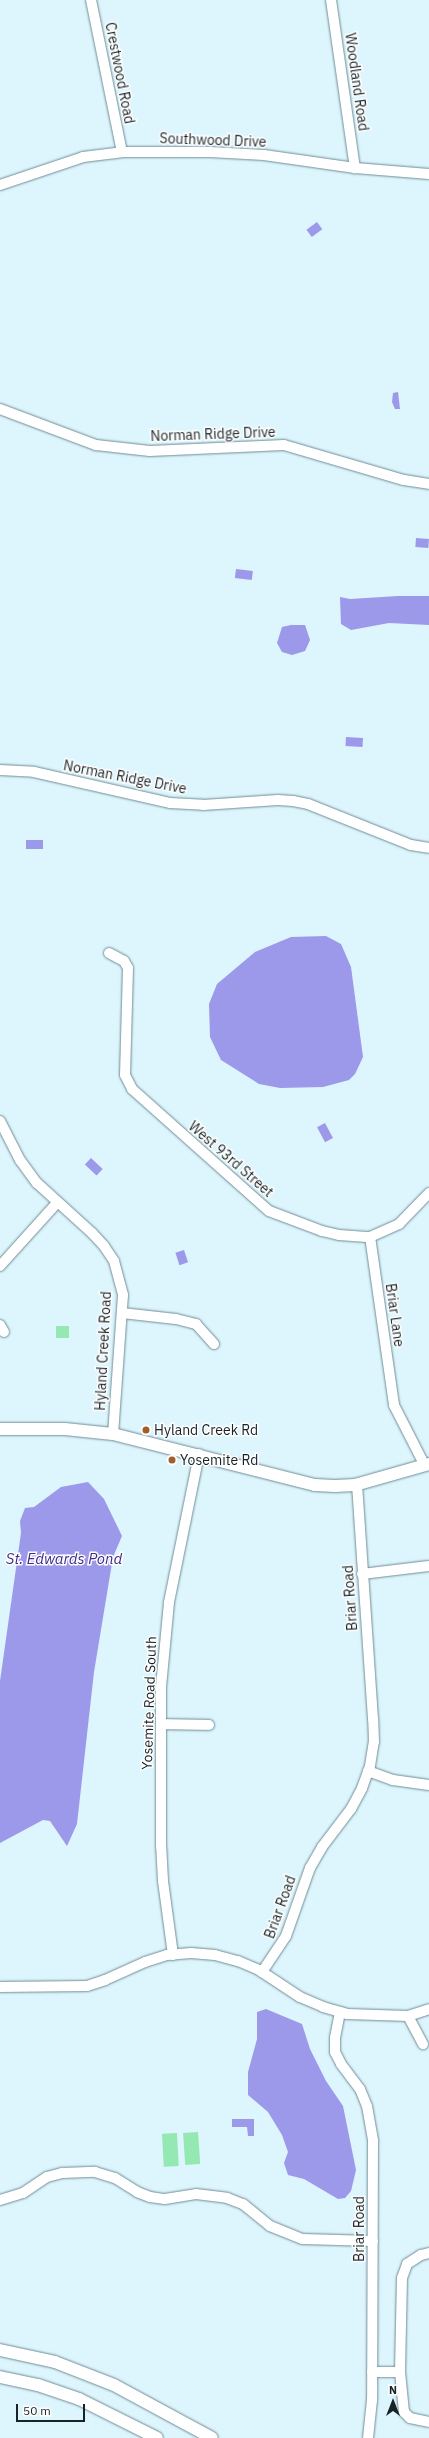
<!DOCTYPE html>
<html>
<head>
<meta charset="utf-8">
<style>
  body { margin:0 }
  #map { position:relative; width:429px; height:2438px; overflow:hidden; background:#ddf5fd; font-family:"IBM Plex Sans",sans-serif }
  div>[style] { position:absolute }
  .green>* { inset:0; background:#94e8b1; transform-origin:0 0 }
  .water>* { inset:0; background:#9c98ea; transform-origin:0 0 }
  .roads { filter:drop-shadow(0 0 1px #708c95) drop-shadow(0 0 1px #708c95) }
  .minor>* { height:10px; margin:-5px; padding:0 5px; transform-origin:5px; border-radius:5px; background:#fff }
  .tertiary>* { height:12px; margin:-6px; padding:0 6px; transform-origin:6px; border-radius:6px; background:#fff }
  .dots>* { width:11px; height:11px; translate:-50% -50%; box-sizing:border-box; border:2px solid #fefefe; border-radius:50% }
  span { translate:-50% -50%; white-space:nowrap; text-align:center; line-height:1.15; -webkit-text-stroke:3px #fefefe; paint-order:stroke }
  .street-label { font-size:14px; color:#182326 }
  .poi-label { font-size:14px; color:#182326 }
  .left { translate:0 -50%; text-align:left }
  .water-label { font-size:15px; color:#3d2b89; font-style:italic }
  .north { position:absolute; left:373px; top:2382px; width:40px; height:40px; -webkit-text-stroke:3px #fefefe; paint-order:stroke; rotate:0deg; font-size:11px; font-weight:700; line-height:16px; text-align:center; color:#182326 }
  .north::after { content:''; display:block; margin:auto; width:14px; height:18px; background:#182326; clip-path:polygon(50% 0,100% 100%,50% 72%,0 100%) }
  .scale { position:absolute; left:16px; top:2404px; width:69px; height:18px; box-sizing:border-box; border:2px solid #182326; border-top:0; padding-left:5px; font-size:12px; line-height:14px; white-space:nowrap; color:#182326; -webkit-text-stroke:3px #fefefe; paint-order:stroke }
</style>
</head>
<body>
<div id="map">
  <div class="green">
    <i style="left:56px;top:1326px;width:13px;height:12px"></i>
    <i style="left:198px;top:2132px;width:32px;height:15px;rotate:86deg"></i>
    <i style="left:177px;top:2133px;width:33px;height:15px;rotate:87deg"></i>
  </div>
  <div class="water">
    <i style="left:317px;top:222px;width:9px;height:13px;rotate:54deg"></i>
    <i style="clip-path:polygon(398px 392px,400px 409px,395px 409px,392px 402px,393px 393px)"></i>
    <i style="left:416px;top:538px;width:13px;height:9px;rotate:4deg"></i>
    <i style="left:236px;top:569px;width:17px;height:9px;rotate:7deg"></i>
    <i style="clip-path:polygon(398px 596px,429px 596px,429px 625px,389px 623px,351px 630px,341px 624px,340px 597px,350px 599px)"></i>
    <i style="clip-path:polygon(291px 625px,305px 625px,310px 640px,305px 651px,292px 655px,282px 652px,277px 643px,282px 627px)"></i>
    <i style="left:346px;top:737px;width:17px;height:9px;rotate:3deg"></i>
    <i style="left:26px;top:840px;width:17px;height:9px"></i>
    <i style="clip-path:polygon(326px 936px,341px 944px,351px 967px,363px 1057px,355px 1074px,349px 1080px,323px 1087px,280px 1088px,259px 1084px,221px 1060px,210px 1037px,209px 1004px,217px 984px,255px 952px,291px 937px)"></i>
    <i style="left:325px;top:1123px;width:17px;height:9px;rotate:62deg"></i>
    <i style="left:91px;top:1158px;width:16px;height:9px;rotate:43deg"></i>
    <i style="left:184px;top:1250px;width:13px;height:9px;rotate:72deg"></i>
    <i style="clip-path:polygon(88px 1482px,104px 1499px,122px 1536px,113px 1557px,94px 1672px,77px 1824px,67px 1846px,50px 1821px,43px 1820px,0 1843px,0 1681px,21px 1533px,20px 1521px,25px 1508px,34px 1507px,61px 1487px)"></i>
    <i style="clip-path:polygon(266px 2009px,302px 2024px,310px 2049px,326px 2081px,343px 2106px,356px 2170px,351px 2191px,345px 2198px,338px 2199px,304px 2179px,288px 2175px,284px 2163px,288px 2152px,282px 2135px,268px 2112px,248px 2095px,248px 2072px,257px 2039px,257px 2012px)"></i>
    <i style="clip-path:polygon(232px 2119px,254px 2119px,254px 2136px,248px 2136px,247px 2127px,232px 2127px)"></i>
  </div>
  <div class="roads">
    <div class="minor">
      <i style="left:91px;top:0;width:155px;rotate:78.5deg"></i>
      <i style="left:331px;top:0;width:170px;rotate:81.9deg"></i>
      <i style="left:0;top:185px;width:88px;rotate:-18.6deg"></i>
      <i style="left:83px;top:157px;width:39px;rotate:-7deg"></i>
      <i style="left:122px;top:152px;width:88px"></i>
      <i style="left:210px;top:152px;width:54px;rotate:3.2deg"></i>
      <i style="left:264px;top:155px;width:92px;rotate:8.1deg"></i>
      <i style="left:355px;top:168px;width:74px;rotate:4.6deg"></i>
      <i style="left:0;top:409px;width:103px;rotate:20.6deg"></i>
      <i style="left:96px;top:445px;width:54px;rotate:6.3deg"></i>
      <i style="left:150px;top:451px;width:134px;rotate:-2.6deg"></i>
      <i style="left:284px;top:445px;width:125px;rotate:16.3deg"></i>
      <i style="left:404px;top:480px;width:25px;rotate:9deg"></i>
      <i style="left:0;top:770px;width:34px;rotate:3deg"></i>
      <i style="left:34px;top:772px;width:139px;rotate:12.8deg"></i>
      <i style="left:170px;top:803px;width:33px;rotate:3deg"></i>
      <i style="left:203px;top:805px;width:75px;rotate:-3.8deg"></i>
      <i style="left:278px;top:800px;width:15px;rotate:4deg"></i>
      <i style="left:293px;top:801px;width:15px;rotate:11deg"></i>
      <i style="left:308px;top:804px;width:111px;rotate:21.7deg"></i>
      <i style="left:411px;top:845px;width:18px;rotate:9deg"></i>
      <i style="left:109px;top:953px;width:17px;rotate:28deg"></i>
      <i style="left:124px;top:961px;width:8px;rotate:60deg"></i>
      <i style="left:128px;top:968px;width:107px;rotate:91.6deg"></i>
      <i style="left:125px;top:1075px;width:16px;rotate:63deg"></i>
      <i style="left:132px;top:1089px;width:183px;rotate:41.7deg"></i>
      <i style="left:269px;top:1211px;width:57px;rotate:20.7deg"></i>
      <i style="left:322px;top:1231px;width:17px;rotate:13deg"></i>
      <i style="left:339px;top:1235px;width:31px;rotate:4deg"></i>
      <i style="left:0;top:1121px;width:44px;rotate:62.9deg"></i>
      <i style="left:20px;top:1160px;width:29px;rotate:54deg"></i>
      <i style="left:37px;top:1183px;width:74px;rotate:42.3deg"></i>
      <i style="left:92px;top:1233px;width:18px;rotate:47deg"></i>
      <i style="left:104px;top:1246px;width:18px;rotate:56deg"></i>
      <i style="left:114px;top:1261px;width:35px;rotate:75deg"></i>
      <i style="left:123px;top:1295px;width:139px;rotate:94.1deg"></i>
      <i style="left:0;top:1266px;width:85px;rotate:-47.9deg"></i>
      <i style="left:122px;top:1313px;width:54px;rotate:6.3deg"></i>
      <i style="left:176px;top:1319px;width:21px;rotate:14deg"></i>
      <i style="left:196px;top:1324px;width:27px;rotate:48deg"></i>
      <i style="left:0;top:1325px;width:8px;rotate:60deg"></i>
      <i style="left:424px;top:1464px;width:66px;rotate:-117deg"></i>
      <i style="left:394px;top:1405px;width:170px;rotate:-98.1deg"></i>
      <i style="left:370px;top:1237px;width:32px;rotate:-24deg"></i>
      <i style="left:399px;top:1224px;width:43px;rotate:-45.9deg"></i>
      <i style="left:362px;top:1574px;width:67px;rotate:-6.8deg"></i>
      <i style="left:161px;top:1724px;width:48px;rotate:1.2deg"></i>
      <i style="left:368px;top:1771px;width:27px;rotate:20deg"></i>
      <i style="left:393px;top:1780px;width:36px;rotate:8deg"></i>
      <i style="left:173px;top:1955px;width:75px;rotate:-97.7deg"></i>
      <i style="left:163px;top:1881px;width:34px;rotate:-93deg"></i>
      <i style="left:161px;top:1847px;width:160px;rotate:-90deg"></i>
      <i style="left:161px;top:1687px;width:85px;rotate:-84.6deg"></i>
      <i style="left:169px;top:1602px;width:151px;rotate:-78.5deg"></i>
      <i style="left:262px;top:1972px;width:43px;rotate:-56.3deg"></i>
      <i style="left:286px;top:1936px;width:72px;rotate:-70.6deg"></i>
      <i style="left:310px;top:1868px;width:24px;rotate:-60deg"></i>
      <i style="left:322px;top:1847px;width:48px;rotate:-52.7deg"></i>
      <i style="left:351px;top:1809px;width:24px;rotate:-62deg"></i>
      <i style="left:362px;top:1788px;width:23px;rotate:-70deg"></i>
      <i style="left:370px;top:1766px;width:24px;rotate:-81deg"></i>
      <i style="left:374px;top:1742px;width:23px;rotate:-92deg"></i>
      <i style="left:373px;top:1719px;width:236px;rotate:-93.9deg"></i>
      <i style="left:0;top:1987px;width:87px;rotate:-0.7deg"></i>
      <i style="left:87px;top:1986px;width:19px;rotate:-18deg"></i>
      <i style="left:105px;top:1980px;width:44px;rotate:-24.2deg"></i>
      <i style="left:145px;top:1962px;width:23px;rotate:-18deg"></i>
      <i style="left:167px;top:1955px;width:24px;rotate:-5deg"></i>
      <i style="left:191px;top:1953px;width:24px;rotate:5deg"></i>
      <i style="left:215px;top:1955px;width:24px;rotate:15deg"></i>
      <i style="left:238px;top:1961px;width:23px;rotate:23deg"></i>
      <i style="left:259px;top:1970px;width:49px;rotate:33.4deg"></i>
      <i style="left:300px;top:1997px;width:25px;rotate:23deg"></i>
      <i style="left:323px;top:2007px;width:25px;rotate:16deg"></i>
      <i style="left:347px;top:2014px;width:61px;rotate:1.9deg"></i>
      <i style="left:408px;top:2016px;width:22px;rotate:-18deg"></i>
      <i style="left:340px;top:2012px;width:26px;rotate:101deg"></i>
      <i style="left:335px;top:2038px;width:14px;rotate:90deg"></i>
      <i style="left:335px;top:2052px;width:13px;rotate:63deg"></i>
      <i style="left:341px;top:2064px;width:31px;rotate:53deg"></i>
      <i style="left:360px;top:2089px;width:18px;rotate:68deg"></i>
      <i style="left:367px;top:2106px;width:36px;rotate:80deg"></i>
      <i style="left:373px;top:2141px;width:259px;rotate:90.2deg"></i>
      <i style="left:372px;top:2400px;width:38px;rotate:96deg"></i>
      <i style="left:408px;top:2016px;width:32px;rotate:62deg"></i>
      <i style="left:0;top:2200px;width:24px;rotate:-17deg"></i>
      <i style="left:23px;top:2193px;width:29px;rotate:-34deg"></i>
      <i style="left:47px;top:2177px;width:16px;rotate:-15deg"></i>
      <i style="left:62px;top:2173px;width:33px;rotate:-2deg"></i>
      <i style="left:95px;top:2172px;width:21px;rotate:17deg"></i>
      <i style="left:115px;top:2178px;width:26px;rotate:32deg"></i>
      <i style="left:137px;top:2192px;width:14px;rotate:21deg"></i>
      <i style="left:150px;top:2197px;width:15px;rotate:8deg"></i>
      <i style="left:165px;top:2199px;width:31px;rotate:-9deg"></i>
      <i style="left:196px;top:2194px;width:31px;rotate:7deg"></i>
      <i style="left:227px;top:2198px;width:17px;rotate:21deg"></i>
      <i style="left:243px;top:2204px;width:35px;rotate:39deg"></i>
      <i style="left:270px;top:2226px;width:35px;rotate:22deg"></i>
      <i style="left:303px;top:2239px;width:70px;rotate:1.6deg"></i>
      <i style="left:372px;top:2372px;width:28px"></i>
      <i style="left:400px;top:2372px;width:40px;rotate:84.3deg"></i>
      <i style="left:404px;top:2412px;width:8px;rotate:45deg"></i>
      <i style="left:410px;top:2418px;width:19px;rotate:12deg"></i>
      <i style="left:400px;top:2372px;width:94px;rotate:-88.8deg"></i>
      <i style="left:402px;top:2278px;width:15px;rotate:-70deg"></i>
      <i style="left:407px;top:2264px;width:17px;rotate:-33deg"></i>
      <i style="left:421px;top:2255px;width:8px;rotate:-14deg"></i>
    </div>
    <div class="tertiary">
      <i style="left:0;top:1429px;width:65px"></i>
      <i style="left:65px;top:1429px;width:48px;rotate:5.9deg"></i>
      <i style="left:113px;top:1434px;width:208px;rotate:14.2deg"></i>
      <i style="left:315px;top:1485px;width:20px;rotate:3deg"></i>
      <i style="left:335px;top:1486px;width:20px;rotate:-3deg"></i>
      <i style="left:355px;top:1485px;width:77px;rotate:-15.8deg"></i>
      <i style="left:0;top:2350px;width:56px;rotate:12.3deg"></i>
      <i style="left:55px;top:2362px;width:63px;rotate:21.3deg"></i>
      <i style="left:114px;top:2385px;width:111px;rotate:28.4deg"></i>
      <i style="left:0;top:2377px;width:39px;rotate:12deg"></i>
      <i style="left:38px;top:2385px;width:43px;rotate:18.9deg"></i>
      <i style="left:79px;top:2399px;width:87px;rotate:26.6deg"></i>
    </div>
  </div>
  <div class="dots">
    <i style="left:146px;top:1430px;background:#9f5e2a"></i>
    <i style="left:172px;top:1460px;background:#9f5e2a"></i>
  </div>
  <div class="street-label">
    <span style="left:120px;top:73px;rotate:79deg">Crestwood Road</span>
    <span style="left:357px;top:82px;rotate:82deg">Woodland Road</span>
    <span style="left:213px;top:140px;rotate:2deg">Southwood Drive</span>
    <span style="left:213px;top:434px;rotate:-2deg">Norman Ridge Drive</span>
    <span style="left:125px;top:777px;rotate:11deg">Norman Ridge Drive</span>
    <span style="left:231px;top:1159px;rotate:41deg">West 93rd Street</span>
    <span style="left:395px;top:1315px;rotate:82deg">Briar Lane</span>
    <span style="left:103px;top:1351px;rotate:-87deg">Hyland Creek Road</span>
    <span style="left:350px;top:1598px;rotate:-94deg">Briar Road</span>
    <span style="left:149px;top:1703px;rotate:-88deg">Yosemite Road South</span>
    <span style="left:280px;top:1907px;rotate:-70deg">Briar Road</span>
    <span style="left:359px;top:2229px;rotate:-90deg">Briar Road</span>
  </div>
  <div class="poi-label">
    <span class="left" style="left:154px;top:1430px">Hyland Creek Rd</span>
    <span class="left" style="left:180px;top:1460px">Yosemite Rd</span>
  </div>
  <div class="water-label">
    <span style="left:64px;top:1559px">St. Edwards Pond</span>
  </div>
  <div class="north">N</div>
  <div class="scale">50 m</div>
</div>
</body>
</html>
